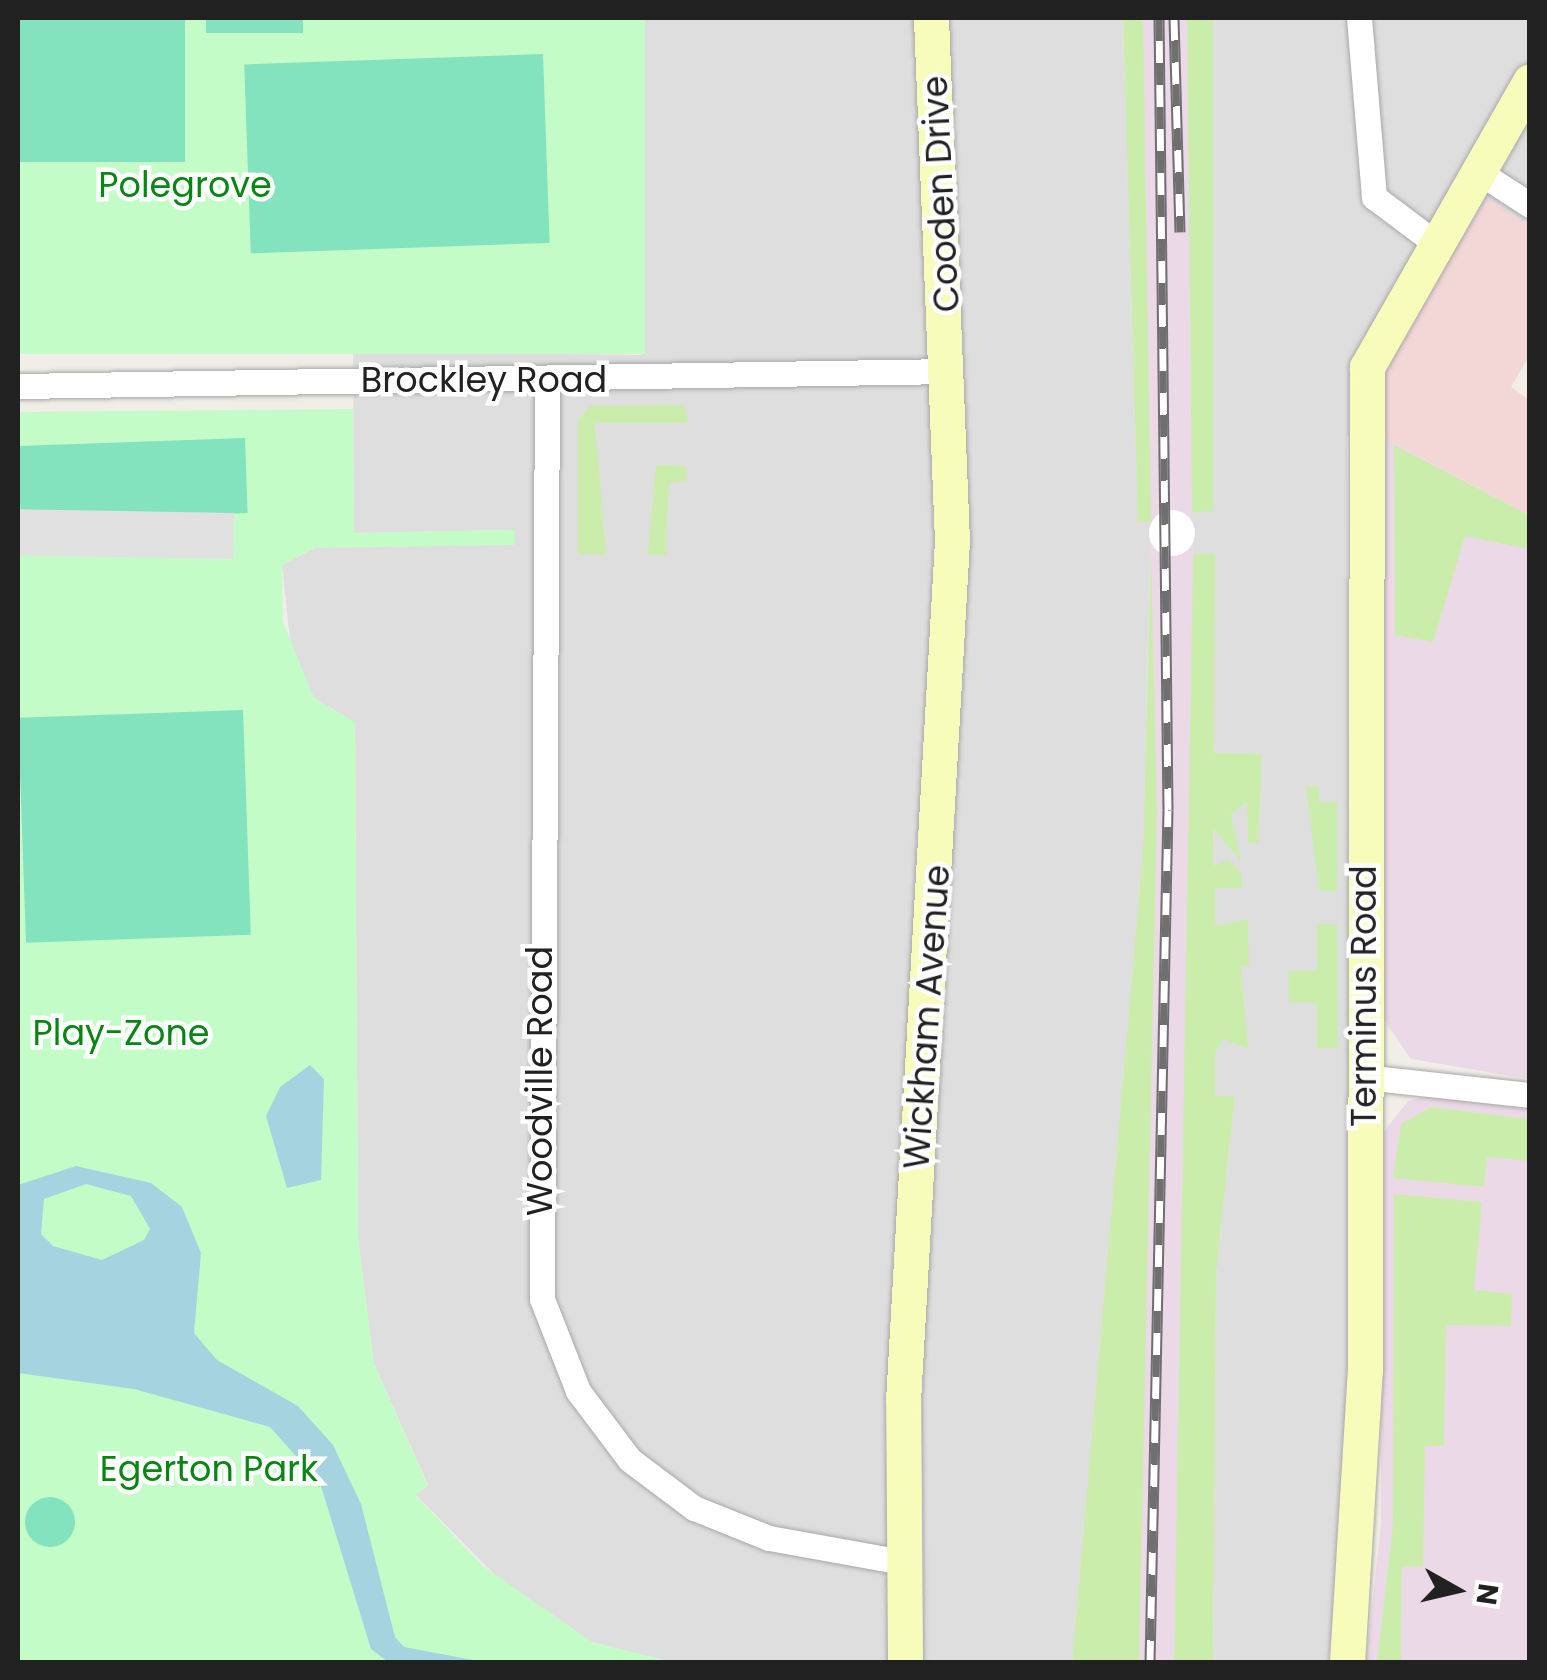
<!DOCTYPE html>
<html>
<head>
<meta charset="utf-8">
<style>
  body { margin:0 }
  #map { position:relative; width:1547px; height:1680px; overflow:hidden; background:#f1eee7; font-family:Poppins,sans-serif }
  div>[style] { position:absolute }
  .residential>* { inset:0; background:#dfdede }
  .commercial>* { inset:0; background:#f2d7d6 }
  .industrial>* { inset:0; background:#ebd9e7 }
  .grass>* { inset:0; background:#cbedac }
  .park>* { inset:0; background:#c4fcc8; transform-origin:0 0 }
  .pitch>* { inset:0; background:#83e3be; transform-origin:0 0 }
  .round { border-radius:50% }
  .parking>* { inset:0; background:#e1e1e1; transform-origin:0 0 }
  .water>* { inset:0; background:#a6d3e0 }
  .pier>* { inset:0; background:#fff }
  .roads { filter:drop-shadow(0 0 2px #a8a8a8) drop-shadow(0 0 2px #a8a8a8) }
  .street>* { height:25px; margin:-12.5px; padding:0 12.5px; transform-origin:12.5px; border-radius:12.5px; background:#fff }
  .secondary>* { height:35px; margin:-17.5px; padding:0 17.5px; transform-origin:17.5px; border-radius:17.5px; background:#f8fcba }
  .rail>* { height:11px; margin-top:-5.5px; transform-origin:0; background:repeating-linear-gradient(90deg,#fff 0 22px,#6f6f6f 0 44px); box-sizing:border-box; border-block:2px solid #6f6f6f }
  span { translate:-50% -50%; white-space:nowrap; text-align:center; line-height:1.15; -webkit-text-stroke:9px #fff; paint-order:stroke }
  .park-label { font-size:35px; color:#088613 }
  .street-label { font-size:35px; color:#212121 }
  .frame { position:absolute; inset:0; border:20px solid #212121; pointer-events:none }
  .north { position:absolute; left:1407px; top:1540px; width:100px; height:100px; -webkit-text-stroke:8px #fff; paint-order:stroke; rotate:98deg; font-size:28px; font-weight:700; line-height:40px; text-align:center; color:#212121 }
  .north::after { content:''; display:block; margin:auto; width:35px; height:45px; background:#212121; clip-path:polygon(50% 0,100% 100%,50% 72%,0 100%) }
</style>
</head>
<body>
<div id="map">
  <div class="residential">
    <i style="clip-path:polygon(645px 18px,1123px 18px,1138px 521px,1151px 522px,1143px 851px,1072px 1662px,671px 1662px,592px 1642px,517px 1597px,415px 1494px,428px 1485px,374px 1364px,358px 1239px,355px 723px,314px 698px,291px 649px,282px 565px,315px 548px,514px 530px,354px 533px,353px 351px,641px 355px)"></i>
    <i style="clip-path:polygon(1213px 18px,1529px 18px,1529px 226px,1488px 199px,1414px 324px,1399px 333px,1384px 438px,1347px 436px,1349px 1338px,1343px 1540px,1328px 1662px,1213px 1662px,1216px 1274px,1235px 1097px,1215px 1096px,1215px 554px,1193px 554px,1192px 513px,1213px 510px)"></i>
  </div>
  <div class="commercial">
    <i style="clip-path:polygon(1488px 198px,1529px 226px,1529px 356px,1511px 387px,1529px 400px,1529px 515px,1384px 438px,1384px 363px)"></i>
  </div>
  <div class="industrial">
    <i style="clip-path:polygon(1123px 18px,1213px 18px,1213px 511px,1192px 513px,1193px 553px,1215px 553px,1215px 1095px,1235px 1096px,1216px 1274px,1213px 1662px,1072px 1662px,1143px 850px,1151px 523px,1138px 522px)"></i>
    <i style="clip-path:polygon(1384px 438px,1529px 515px,1529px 1079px,1411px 1059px,1382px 1017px)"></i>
    <i style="clip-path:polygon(1430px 1096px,1529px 1108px,1529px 1662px,1366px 1662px,1381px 1524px,1382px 1134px,1408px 1101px)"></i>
  </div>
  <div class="grass">
    <i style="clip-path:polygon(1123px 18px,1143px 18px,1151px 522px,1138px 522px)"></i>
    <i style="clip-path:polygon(1187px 18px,1213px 18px,1213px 511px,1192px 513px)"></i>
    <i style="clip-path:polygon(684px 405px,688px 423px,595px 423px,606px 554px,578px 554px,578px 420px,590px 406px)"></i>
    <i style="clip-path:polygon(1394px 445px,1529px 515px,1529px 549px,1465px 536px,1433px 642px,1395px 635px)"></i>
    <i style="clip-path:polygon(656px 465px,686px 466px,686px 481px,669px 483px,666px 555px,648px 555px)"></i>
    <i style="clip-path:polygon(1215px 553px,1214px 753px,1261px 754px,1261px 783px,1258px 843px,1248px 843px,1247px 802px,1231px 814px,1241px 861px,1213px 829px,1214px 866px,1228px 859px,1241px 873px,1242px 888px,1215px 888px,1215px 926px,1248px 919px,1249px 966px,1241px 966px,1248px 1049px,1224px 1039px,1215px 1052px,1215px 1096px,1235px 1096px,1216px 1274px,1213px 1662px,1174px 1662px,1193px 554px)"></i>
    <i style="clip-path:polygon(1151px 554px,1157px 810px,1139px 1662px,1072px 1662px,1143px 850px)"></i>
    <i style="clip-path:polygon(1306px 787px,1319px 787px,1319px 802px,1337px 802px,1337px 891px,1319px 891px)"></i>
    <i style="clip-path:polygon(1317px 924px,1337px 924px,1338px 1048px,1317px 1048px,1317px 1003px,1289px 1002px,1288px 971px,1317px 970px)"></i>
    <i style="clip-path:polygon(1432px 1107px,1529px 1119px,1529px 1161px,1487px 1157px,1484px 1187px,1393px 1178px,1401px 1124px)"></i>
    <i style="clip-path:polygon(1394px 1194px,1482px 1202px,1474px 1290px,1512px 1294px,1511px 1326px,1446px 1325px,1444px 1446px,1425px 1446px,1423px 1566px,1402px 1567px,1401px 1662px,1377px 1662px,1393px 1524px)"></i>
  </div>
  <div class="park">
    <i style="left:18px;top:18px;width:627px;height:336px"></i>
    <i style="clip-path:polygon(353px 409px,354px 533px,515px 530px,514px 545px,315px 548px,282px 565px,283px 622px,314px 698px,355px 722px,358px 1239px,374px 1364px,428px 1486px,415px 1495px,483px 1566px,592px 1642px,671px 1662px,18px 1662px,18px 412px)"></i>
  </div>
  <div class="pitch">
    <i style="left:18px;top:18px;width:167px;height:144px"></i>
    <i style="left:206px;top:18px;width:97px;height:15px"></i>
    <i style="left:543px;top:54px;width:189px;height:299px;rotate:88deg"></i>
    <i style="left:245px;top:438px;width:75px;height:227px;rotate:88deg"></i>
    <i style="left:243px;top:710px;width:225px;height:225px;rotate:88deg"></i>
    <i class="round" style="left:25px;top:1497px;width:50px;height:50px"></i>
  </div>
  <div class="parking">
    <i style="left:234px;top:513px;width:46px;height:216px;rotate:91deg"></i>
  </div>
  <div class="water">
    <i style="clip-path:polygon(310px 1065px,324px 1079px,321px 1180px,287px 1188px,266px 1116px,280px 1087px)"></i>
    <i style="clip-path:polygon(evenodd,76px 1166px,151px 1183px,182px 1207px,201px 1253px,194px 1333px,217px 1360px,298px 1406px,333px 1445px,361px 1504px,395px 1637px,404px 1647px,484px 1662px,388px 1662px,371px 1649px,320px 1483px,270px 1427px,134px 1389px,18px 1373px,18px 1185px,76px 1166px,86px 1184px,131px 1196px,150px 1229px,144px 1240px,102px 1260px,53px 1246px,41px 1234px,44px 1199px,86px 1184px)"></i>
  </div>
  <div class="pier">
    <i class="round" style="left:1149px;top:510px;width:46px;height:46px"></i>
  </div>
  <div class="roads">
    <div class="street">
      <i style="left:1359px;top:18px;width:180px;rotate:85.2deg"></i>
      <i style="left:1374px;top:197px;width:75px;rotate:36.9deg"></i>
      <i style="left:1479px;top:172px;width:61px;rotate:32.9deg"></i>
      <i style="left:547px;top:380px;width:919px;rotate:90.31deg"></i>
      <i style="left:542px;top:1299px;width:99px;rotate:68.6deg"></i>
      <i style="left:578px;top:1391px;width:86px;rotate:53deg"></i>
      <i style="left:630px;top:1460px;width:80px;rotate:36.9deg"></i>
      <i style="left:694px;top:1508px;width:81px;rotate:21.8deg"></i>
      <i style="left:769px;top:1538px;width:136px;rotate:10.2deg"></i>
      <i style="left:18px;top:386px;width:932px;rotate:-0.92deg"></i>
      <i style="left:1364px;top:1077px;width:167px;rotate:6.2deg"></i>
    </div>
    <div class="secondary">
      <i style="left:905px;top:1662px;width:261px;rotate:-90.4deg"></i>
      <i style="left:903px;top:1401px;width:861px;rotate:-86.74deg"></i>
      <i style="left:952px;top:541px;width:523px;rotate:-92.3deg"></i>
      <i style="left:1347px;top:1662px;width:293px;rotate:-86.5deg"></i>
      <i style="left:1365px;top:1370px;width:1003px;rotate:-89.89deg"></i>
      <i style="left:1367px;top:367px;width:329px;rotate:-60.3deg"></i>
    </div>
  </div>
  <div class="rail">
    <i style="left:1174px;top:18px;width:214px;rotate:88.4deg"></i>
    <i style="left:1150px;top:1662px;width:852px;rotate:-88.79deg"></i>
    <i style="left:1168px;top:810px;width:792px;rotate:-90.65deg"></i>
  </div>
  <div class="park-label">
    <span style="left:185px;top:185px">Polegrove</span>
    <span style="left:121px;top:1033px">Play-Zone</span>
    <span style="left:209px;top:1469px">Egerton Park</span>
  </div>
  <div class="street-label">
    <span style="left:941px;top:194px;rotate:-93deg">Cooden Drive</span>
    <span style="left:484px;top:380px">Brockley Road</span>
    <span style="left:1364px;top:996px;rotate:-90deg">Terminus Road</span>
    <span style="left:927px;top:1017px;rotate:-86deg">Wickham Avenue</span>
    <span style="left:540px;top:1081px;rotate:-90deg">Woodville Road</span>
  </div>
  <div class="frame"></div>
  <div class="north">N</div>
</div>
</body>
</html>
